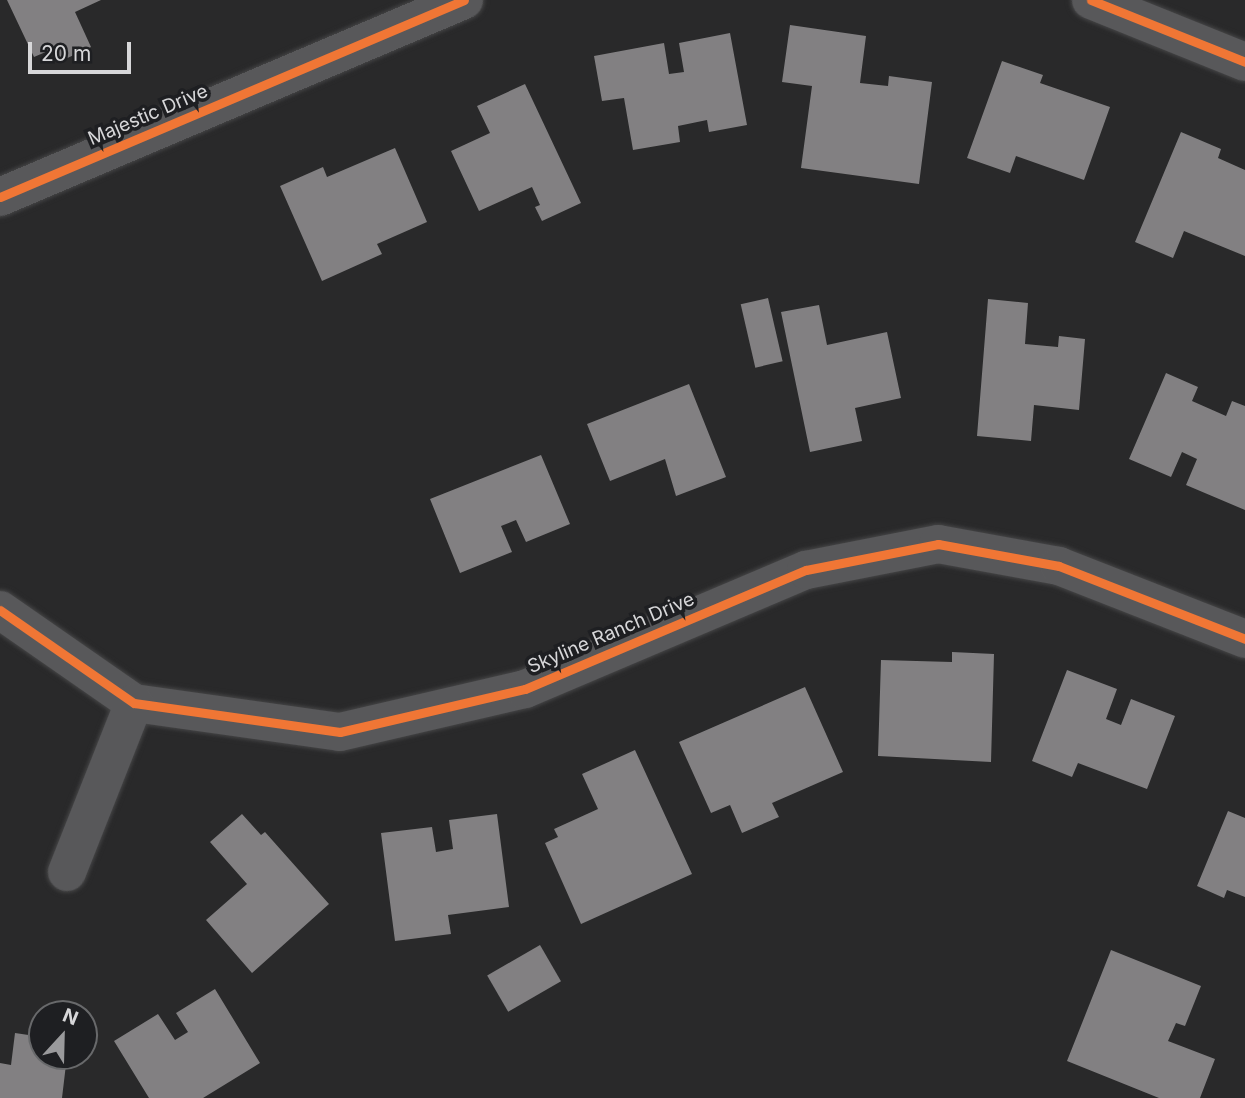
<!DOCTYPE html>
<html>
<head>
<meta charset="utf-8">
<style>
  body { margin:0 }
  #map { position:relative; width:1245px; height:1098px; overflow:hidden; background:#29292a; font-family:Inter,sans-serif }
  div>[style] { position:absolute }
  .building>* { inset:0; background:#828082; transform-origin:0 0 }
  .roads { filter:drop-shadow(0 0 2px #454546) drop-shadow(0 0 2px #454546) }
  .minor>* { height:38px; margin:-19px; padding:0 19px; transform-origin:19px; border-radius:19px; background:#58585a }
  .cycleway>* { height:9px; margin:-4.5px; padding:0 4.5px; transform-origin:4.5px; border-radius:4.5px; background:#f07635 }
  span { translate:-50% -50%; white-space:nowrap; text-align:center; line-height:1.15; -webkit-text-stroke:7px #1e1f22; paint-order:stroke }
  .street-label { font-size:19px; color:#d7d7d9 }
  .north { position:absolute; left:28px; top:1000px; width:70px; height:70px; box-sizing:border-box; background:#1e1f22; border:2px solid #68696b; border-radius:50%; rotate:22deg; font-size:19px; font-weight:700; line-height:28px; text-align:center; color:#d7d7d9 }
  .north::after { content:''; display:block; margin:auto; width:24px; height:32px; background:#9a9a9c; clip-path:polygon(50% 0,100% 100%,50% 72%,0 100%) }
  .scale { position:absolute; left:28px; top:42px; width:103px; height:32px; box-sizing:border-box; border:4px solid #d7d7d9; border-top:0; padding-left:9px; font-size:21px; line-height:24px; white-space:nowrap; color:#d7d7d9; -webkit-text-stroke:5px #1e1f22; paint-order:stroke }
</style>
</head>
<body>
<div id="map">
  <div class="building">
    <i style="clip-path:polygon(7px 0,101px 0,75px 12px,91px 47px,61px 61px,55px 48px,34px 57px)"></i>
    <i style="clip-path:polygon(790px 25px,866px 36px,860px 83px,888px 86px,889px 76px,932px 82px,919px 184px,801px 168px,812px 86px,782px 82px)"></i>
    <i style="clip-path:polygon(730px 33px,747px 125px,709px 132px,707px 120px,678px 126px,680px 142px,633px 150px,624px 98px,602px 101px,594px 56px,664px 43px,669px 74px,684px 72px,679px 43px)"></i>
    <i style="clip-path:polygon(1002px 61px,1043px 75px,1040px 83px,1110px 107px,1084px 180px,1016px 156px,1010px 173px,967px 158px)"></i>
    <i style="clip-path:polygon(525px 84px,581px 203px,542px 221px,535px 207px,540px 205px,532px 187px,479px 211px,451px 151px,490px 133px,477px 106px)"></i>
    <i style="clip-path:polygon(1181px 132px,1221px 149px,1218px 158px,1245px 170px,1245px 256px,1184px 231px,1173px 258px,1135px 242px)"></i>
    <i style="clip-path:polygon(395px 148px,427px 222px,377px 244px,382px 254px,322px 281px,280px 186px,323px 167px,327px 177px)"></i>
    <i style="left:768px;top:298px;width:65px;height:28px;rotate:77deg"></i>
    <i style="clip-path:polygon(988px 299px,1028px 303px,1025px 344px,1058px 347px,1059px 336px,1085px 339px,1079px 410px,1034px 405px,1031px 441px,977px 436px)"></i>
    <i style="clip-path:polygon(819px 305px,827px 345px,887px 332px,901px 398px,855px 408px,862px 441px,810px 452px,781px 312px)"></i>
    <i style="clip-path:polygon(1166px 373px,1198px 387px,1192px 401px,1226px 416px,1232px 401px,1245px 406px,1245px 510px,1186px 485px,1197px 459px,1182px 452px,1171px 477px,1129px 459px)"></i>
    <i style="clip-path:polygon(689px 384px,726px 477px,676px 496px,665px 459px,610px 481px,587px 424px)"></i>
    <i style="clip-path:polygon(541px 455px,570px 524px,526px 542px,516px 520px,501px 526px,512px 552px,460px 573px,430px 499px)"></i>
    <i style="clip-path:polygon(952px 652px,994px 654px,991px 762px,878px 756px,881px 660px,952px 662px)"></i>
    <i style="clip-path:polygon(1067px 670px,1117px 689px,1106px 719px,1121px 725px,1131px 699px,1175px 716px,1147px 789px,1078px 763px,1072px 777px,1032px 761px)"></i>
    <i style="clip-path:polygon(805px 687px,843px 772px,772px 803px,779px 817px,742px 833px,730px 805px,711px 813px,679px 742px)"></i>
    <i style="clip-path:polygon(635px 750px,692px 874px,581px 924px,545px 843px,558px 837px,554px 829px,598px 809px,582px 774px)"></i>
    <i style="clip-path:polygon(1228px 811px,1245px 818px,1245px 897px,1227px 890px,1224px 898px,1197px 886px)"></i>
    <i style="clip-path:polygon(242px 814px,261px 835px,265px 832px,329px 904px,252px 973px,206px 920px,247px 884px,210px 842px)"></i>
    <i style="clip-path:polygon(497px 814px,509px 907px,448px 915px,451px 934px,395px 941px,381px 833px,432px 827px,436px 852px,453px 849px,449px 820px)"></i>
    <i style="left:540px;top:945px;width:42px;height:61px;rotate:60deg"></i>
    <i style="clip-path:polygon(1111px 950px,1201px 986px,1185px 1026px,1176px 1023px,1168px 1041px,1215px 1059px,1200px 1098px,1159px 1098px,1067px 1061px)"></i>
    <i style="clip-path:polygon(215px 989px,260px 1063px,203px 1098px,149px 1098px,114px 1041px,158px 1014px,175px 1040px,188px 1032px,176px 1013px)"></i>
    <i style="clip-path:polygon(15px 1033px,42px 1037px,42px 1056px,67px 1056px,62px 1098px,0 1098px,0 1063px,11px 1065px)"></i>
  </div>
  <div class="roads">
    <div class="minor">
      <i style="left:1091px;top:0;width:166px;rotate:21.9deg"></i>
      <i style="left:0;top:197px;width:504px;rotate:-23deg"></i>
      <i style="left:0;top:610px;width:163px;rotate:34.8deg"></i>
      <i style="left:134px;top:703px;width:208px;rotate:8deg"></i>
      <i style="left:340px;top:732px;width:190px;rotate:-13.1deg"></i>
      <i style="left:525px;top:689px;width:305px;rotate:-23deg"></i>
      <i style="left:806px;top:570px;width:135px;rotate:-11.1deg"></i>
      <i style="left:938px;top:544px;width:123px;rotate:10.3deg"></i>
      <i style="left:1059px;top:566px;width:200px;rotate:21.4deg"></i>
      <i style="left:67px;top:872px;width:182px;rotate:-68.4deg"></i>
    </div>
  </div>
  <div class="cycleway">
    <i style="left:1091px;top:0;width:166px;rotate:21.9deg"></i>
    <i style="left:0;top:197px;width:504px;rotate:-23deg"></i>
    <i style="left:0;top:610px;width:163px;rotate:34.8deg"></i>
    <i style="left:134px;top:703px;width:208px;rotate:8deg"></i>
    <i style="left:340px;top:732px;width:190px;rotate:-13.1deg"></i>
    <i style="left:525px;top:689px;width:305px;rotate:-23deg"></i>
    <i style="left:806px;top:570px;width:135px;rotate:-11.1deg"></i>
    <i style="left:938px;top:544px;width:123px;rotate:10.3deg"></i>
    <i style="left:1059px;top:566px;width:200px;rotate:21.4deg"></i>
  </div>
  <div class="street-label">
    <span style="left:148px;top:115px;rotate:-23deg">Majestic Drive</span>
    <span style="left:611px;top:633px;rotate:-23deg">Skyline Ranch Drive</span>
  </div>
  <div class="north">N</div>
  <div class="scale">20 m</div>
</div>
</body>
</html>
